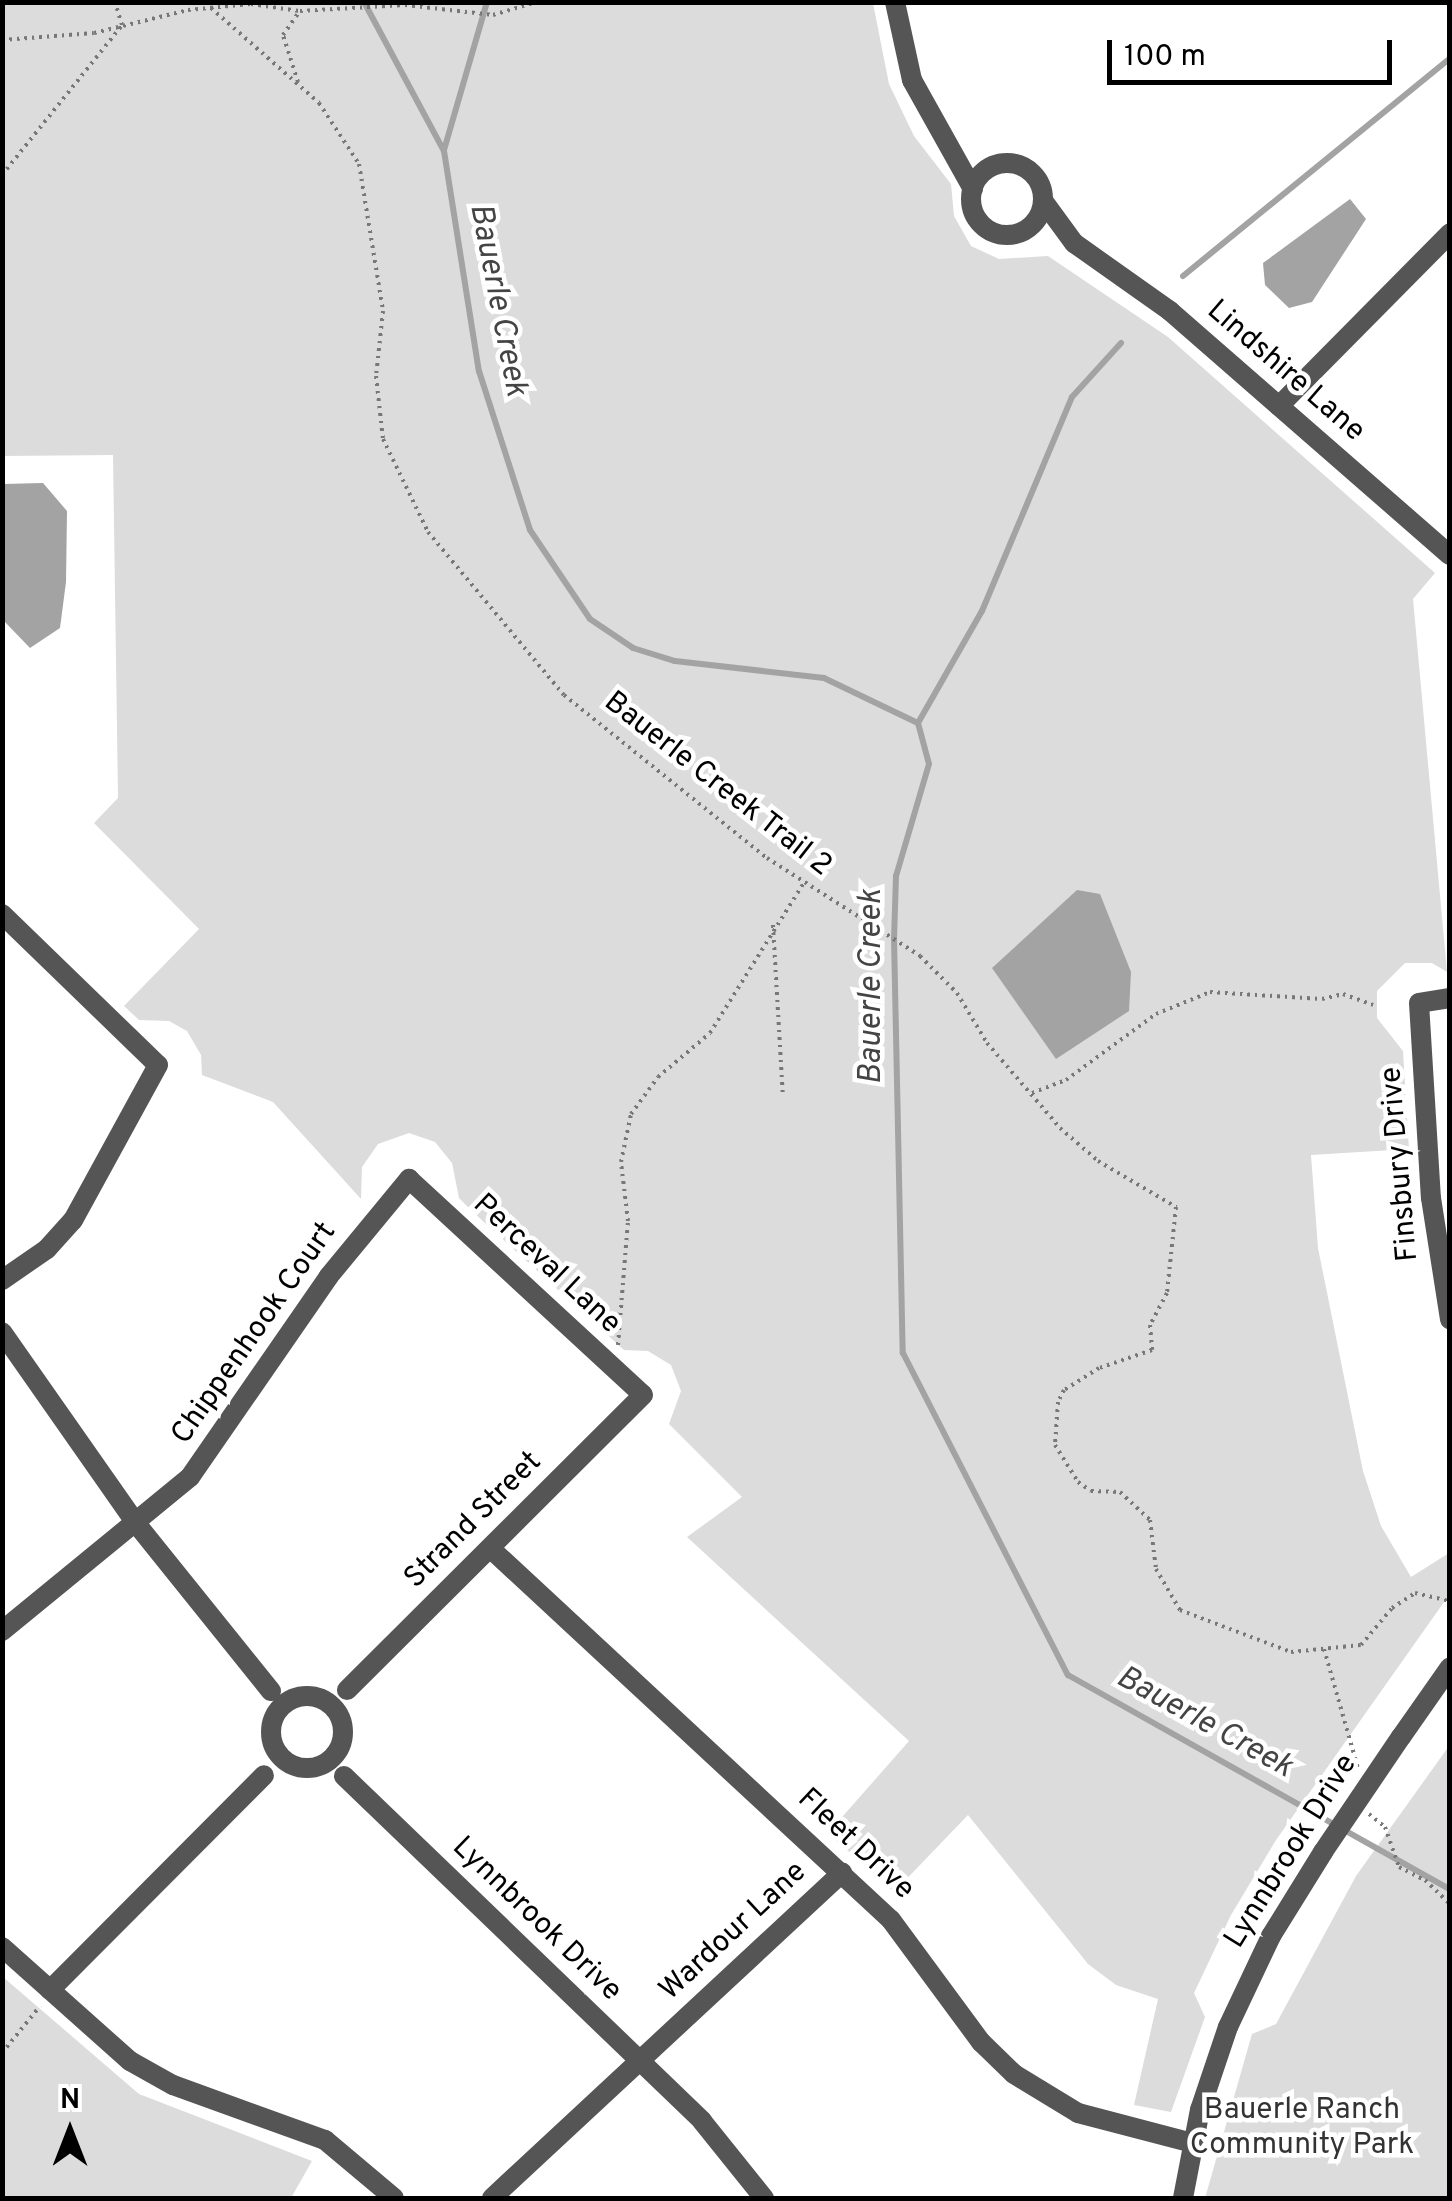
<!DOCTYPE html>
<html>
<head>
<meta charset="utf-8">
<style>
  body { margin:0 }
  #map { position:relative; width:1452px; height:2201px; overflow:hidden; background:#fff; font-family:Overpass,sans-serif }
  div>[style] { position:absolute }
  .green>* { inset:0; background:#dcdcdc }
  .water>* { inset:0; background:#a3a3a3 }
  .stream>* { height:6px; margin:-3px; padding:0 3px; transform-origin:3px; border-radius:3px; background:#a3a3a3 }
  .path>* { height:4px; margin-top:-2px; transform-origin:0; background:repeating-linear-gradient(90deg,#777 0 2.5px,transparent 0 7.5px) }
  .street>* { height:20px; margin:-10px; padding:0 10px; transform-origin:10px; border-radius:10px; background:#555 }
  .street>.ring { margin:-10px; padding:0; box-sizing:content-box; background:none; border:20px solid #555; border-radius:50% }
  .street-bridge>* { height:20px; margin:-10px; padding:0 10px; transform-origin:10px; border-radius:10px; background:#555 }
  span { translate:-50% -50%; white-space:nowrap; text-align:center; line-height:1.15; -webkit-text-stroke:9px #fff; paint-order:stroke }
  .street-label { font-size:30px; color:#000 }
  .park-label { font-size:30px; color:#333 }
  .water-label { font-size:32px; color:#444; font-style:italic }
  .frame { position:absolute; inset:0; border:5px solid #000; pointer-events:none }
  .north { position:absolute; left:20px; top:2081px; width:100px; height:100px; -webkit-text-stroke:8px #fff; paint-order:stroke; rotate:0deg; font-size:28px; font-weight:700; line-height:40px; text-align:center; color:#000 }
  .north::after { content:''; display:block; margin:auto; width:35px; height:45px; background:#000; clip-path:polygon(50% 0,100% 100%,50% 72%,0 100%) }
  .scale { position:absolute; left:1107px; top:40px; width:285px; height:45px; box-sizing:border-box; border:5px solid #000; border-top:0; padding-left:12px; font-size:30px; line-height:35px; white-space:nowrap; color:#000; -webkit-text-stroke:8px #fff; paint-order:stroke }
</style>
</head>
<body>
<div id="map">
  <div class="green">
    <i style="clip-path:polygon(2px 3px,873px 3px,889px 84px,914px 136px,951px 184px,954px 216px,971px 246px,999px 259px,1048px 256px,1168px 337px,1435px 573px,1413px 599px,1447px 972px,1432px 963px,1405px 963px,1377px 991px,1377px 1018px,1403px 1051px,1409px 1149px,1311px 1155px,1318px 1248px,1363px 1471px,1381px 1526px,1411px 1577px,1449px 1553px,1449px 1595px,1276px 1840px,1231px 1915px,1194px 1993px,1205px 2017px,1171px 2112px,1134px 2105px,1158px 1999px,1116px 1985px,1088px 1964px,968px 1815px,894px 1892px,828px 1833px,909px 1741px,687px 1537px,742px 1497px,669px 1424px,681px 1391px,671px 1365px,648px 1351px,624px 1350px,473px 1212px,459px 1198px,452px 1163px,435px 1142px,409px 1133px,378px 1144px,362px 1167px,361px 1199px,273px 1102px,202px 1075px,201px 1055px,187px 1031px,169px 1021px,139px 1020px,124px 1006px,199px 929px,94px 823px,118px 798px,113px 455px,3px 456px)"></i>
    <i style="clip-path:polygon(1449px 1746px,1449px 2198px,1205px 2198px,1252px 2034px,1276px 2024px,1356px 1876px)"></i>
    <i style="clip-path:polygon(3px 1977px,139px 2094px,312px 2161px,291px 2198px,3px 2198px)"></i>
  </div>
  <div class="water">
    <i style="clip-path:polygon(1350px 199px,1366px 219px,1312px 302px,1289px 308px,1265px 285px,1263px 263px)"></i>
    <i style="clip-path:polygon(43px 483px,67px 511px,66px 582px,60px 628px,30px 648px,3px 620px,3px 484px)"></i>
    <i style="clip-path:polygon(1077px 890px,1100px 894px,1131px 972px,1129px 1011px,1056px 1059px,992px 968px)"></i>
  </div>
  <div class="stream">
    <i style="left:364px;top:2px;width:169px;rotate:61.8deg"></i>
    <i style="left:444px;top:151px;width:223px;rotate:81deg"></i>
    <i style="left:479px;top:371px;width:167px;rotate:72.2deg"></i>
    <i style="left:530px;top:530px;width:107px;rotate:56deg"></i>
    <i style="left:590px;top:619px;width:52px;rotate:34deg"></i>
    <i style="left:633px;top:648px;width:44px;rotate:17.2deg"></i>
    <i style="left:675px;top:661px;width:150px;rotate:6.5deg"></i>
    <i style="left:824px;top:678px;width:104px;rotate:25.6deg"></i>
    <i style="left:918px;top:723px;width:42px;rotate:75deg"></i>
    <i style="left:929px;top:764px;width:117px;rotate:106.4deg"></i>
    <i style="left:896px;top:876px;width:62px;rotate:91.8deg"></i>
    <i style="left:894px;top:938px;width:415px;rotate:88.8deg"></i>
    <i style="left:903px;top:1353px;width:362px;rotate:62.9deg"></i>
    <i style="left:1068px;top:1675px;width:438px;rotate:29.3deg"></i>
    <i style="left:444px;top:150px;width:154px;rotate:-73.8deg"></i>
    <i style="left:1183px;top:276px;width:345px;rotate:-39.2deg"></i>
    <i style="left:918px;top:723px;width:129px;rotate:-60.3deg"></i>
    <i style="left:982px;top:611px;width:232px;rotate:-67.2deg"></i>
    <i style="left:1072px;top:397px;width:73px;rotate:-47.8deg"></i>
  </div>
  <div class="path">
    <i style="left:211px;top:8px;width:144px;rotate:41.3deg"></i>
    <i style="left:319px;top:103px;width:73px;rotate:56.7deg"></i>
    <i style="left:359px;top:164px;width:149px;rotate:80.7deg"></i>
    <i style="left:383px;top:311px;width:65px;rotate:96.1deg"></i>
    <i style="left:376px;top:376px;width:63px;rotate:83.7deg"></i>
    <i style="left:383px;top:439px;width:103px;rotate:64.2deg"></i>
    <i style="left:428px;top:532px;width:212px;rotate:50.2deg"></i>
    <i style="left:564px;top:695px;width:260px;rotate:38.8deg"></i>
    <i style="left:767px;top:858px;width:182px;rotate:32.6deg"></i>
    <i style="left:920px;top:956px;width:52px;rotate:45deg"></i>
    <i style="left:957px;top:993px;width:58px;rotate:59deg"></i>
    <i style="left:987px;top:1043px;width:112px;rotate:49.3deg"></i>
    <i style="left:1060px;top:1128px;width:50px;rotate:41deg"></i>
    <i style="left:1098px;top:1161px;width:91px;rotate:30.5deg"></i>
    <i style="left:1176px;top:1207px;width:86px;rotate:96deg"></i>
    <i style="left:1167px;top:1293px;width:36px;rotate:118deg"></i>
    <i style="left:1150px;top:1325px;width:25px;rotate:85deg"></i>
    <i style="left:1152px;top:1350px;width:56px;rotate:161.2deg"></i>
    <i style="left:1099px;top:1368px;width:41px;rotate:147.8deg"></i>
    <i style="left:1064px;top:1390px;width:13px;rotate:117deg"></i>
    <i style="left:1058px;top:1402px;width:43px;rotate:94deg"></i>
    <i style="left:1055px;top:1445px;width:44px;rotate:58.1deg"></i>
    <i style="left:1078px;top:1482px;width:16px;rotate:35deg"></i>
    <i style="left:1091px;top:1491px;width:29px;rotate:2deg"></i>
    <i style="left:1120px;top:1492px;width:41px;rotate:43deg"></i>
    <i style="left:1150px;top:1520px;width:49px;rotate:83deg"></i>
    <i style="left:1156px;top:1569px;width:48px;rotate:59.7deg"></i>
    <i style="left:1180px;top:1610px;width:119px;rotate:20.7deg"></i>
    <i style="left:1291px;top:1652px;width:70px;rotate:-5.7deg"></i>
    <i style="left:1361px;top:1645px;width:48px;rotate:-50deg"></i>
    <i style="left:1392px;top:1608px;width:27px;rotate:-33deg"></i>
    <i style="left:1415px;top:1593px;width:36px;rotate:13deg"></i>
    <i style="left:2px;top:40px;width:92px;rotate:-4.4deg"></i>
    <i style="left:94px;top:33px;width:97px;rotate:-13.7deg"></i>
    <i style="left:188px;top:10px;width:63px;rotate:-5.4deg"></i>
    <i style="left:251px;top:4px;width:49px;rotate:8.1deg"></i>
    <i style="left:298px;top:82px;width:49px;rotate:-107.7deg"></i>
    <i style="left:283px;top:35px;width:29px;rotate:-55deg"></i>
    <i style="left:300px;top:11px;width:105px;rotate:-3.3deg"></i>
    <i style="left:405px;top:5px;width:89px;rotate:6.5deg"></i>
    <i style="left:493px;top:15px;width:45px;rotate:-16.8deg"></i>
    <i style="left:2px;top:175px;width:192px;rotate:-51.3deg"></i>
    <i style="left:122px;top:25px;width:24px;rotate:-107deg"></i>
    <i style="left:773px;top:925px;width:171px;rotate:86.7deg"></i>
    <i style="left:1032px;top:1093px;width:36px;rotate:-21deg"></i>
    <i style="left:1066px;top:1080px;width:112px;rotate:-36.3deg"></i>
    <i style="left:1156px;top:1014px;width:58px;rotate:-22.2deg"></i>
    <i style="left:1210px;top:992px;width:112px;rotate:3.6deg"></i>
    <i style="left:1322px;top:999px;width:22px;rotate:-13deg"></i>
    <i style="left:1343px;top:994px;width:32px;rotate:20deg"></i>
    <i style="left:618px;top:1345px;width:124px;rotate:-85.4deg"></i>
    <i style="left:628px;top:1221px;width:59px;rotate:-96.8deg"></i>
    <i style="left:621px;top:1162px;width:49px;rotate:-78.2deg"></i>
    <i style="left:631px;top:1114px;width:46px;rotate:-53.9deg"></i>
    <i style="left:658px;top:1077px;width:68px;rotate:-40.2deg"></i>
    <i style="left:710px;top:1033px;width:176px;rotate:-58deg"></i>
    <i style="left:1324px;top:1649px;width:124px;rotate:74.1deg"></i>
    <i style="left:1369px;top:1814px;width:21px;rotate:39deg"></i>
    <i style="left:1385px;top:1827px;width:42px;rotate:70.7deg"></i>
    <i style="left:1399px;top:1867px;width:29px;rotate:27deg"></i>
    <i style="left:1425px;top:1880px;width:35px;rotate:44deg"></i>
    <i style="left:2px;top:2053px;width:60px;rotate:-51deg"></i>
  </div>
  <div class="street">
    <i style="left:895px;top:2px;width:80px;rotate:77.7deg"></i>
    <i style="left:912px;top:80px;width:125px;rotate:60.8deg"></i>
    <i class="ring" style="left:971px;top:163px;width:52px;height:52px"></i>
    <i style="left:1044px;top:202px;width:51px;rotate:53.8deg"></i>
    <i style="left:1074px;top:243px;width:118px;rotate:35.3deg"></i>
    <i style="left:1170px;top:311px;width:371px;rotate:41.1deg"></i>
    <i style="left:1279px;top:406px;width:243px;rotate:-45.3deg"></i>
    <i style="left:2px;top:914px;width:217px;rotate:44.1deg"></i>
    <i style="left:158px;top:1065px;width:177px;rotate:118.7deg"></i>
    <i style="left:73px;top:1220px;width:39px;rotate:132deg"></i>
    <i style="left:47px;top:1249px;width:55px;rotate:145.4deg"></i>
    <i style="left:1450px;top:998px;width:31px;rotate:171deg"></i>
    <i style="left:1419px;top:1003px;width:195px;rotate:86.5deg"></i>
    <i style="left:1431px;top:1198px;width:123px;rotate:81.1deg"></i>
    <i style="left:2px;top:1332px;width:232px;rotate:55deg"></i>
    <i style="left:135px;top:1522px;width:217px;rotate:51.2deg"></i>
    <i style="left:490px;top:1548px;width:547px;rotate:42.85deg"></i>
    <i style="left:891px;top:1920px;width:152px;rotate:53.6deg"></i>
    <i style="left:981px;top:2042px;width:46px;rotate:44.1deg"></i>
    <i style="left:1014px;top:2074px;width:75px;rotate:31.4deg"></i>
    <i style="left:1078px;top:2113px;width:118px;rotate:14.7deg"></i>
    <i style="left:2px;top:1631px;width:243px;rotate:-39.3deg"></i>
    <i style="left:190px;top:1477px;width:244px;rotate:-55.3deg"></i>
    <i style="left:329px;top:1276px;width:126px;rotate:-50.5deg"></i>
    <i style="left:409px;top:1179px;width:318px;rotate:42.7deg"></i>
    <i style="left:643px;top:1395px;width:418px;rotate:135.1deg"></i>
    <i class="ring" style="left:271px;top:1696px;width:52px;height:52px"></i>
    <i style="left:1401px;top:1737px;width:85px;rotate:-55deg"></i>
    <i style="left:344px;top:1776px;width:497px;rotate:43.9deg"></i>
    <i style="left:702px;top:2121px;width:99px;rotate:51.2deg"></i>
    <i style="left:2px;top:1947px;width:171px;rotate:41.7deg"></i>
    <i style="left:130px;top:2061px;width:49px;rotate:29.2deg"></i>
    <i style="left:173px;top:2085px;width:162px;rotate:19.9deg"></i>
    <i style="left:325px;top:2140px;width:90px;rotate:40deg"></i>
    <i style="left:50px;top:1990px;width:303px;rotate:-45.1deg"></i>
    <i style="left:492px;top:2198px;width:478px;rotate:-42.9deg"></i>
    <i style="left:1183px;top:2198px;width:90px;rotate:-79.1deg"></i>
    <i style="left:1200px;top:2110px;width:88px;rotate:-71.4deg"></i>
    <i style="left:1228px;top:2027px;width:101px;rotate:-64.7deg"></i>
    <i style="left:1271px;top:1936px;width:99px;rotate:-58.2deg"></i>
  </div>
  <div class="street-bridge">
    <i style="left:1323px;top:1852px;width:139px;rotate:-55.9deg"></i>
  </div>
  <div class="street-label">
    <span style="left:1285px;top:372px;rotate:41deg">Lindshire Lane</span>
    <span style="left:717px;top:785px;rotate:38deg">Bauerle Creek Trail 2</span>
    <span style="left:1401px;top:1164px;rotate:-95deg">Finsbury Drive</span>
    <span style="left:546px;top:1265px;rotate:43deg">Perceval Lane</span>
    <span style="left:255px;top:1334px;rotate:-55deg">Chippenhook Court</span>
    <span style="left:474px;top:1521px;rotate:-45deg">Strand Street</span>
    <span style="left:855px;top:1845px;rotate:43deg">Fleet Drive</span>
    <span style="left:1292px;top:1852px;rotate:-58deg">Lynnbrook Drive</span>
    <span style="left:536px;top:1920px;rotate:44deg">Lynnbrook Drive</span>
    <span style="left:734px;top:1932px;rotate:-43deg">Wardour Lane</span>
  </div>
  <div class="park-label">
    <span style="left:1302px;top:2128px">Bauerle Ranch<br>Community Park</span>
  </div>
  <div class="water-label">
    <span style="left:497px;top:300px;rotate:79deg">Bauerle Creek</span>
    <span style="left:872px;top:987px;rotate:-90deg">Bauerle Creek</span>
    <span style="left:1204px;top:1723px;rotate:29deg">Bauerle Creek</span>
  </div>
  <div class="frame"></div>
  <div class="north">N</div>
  <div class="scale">100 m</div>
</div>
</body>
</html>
